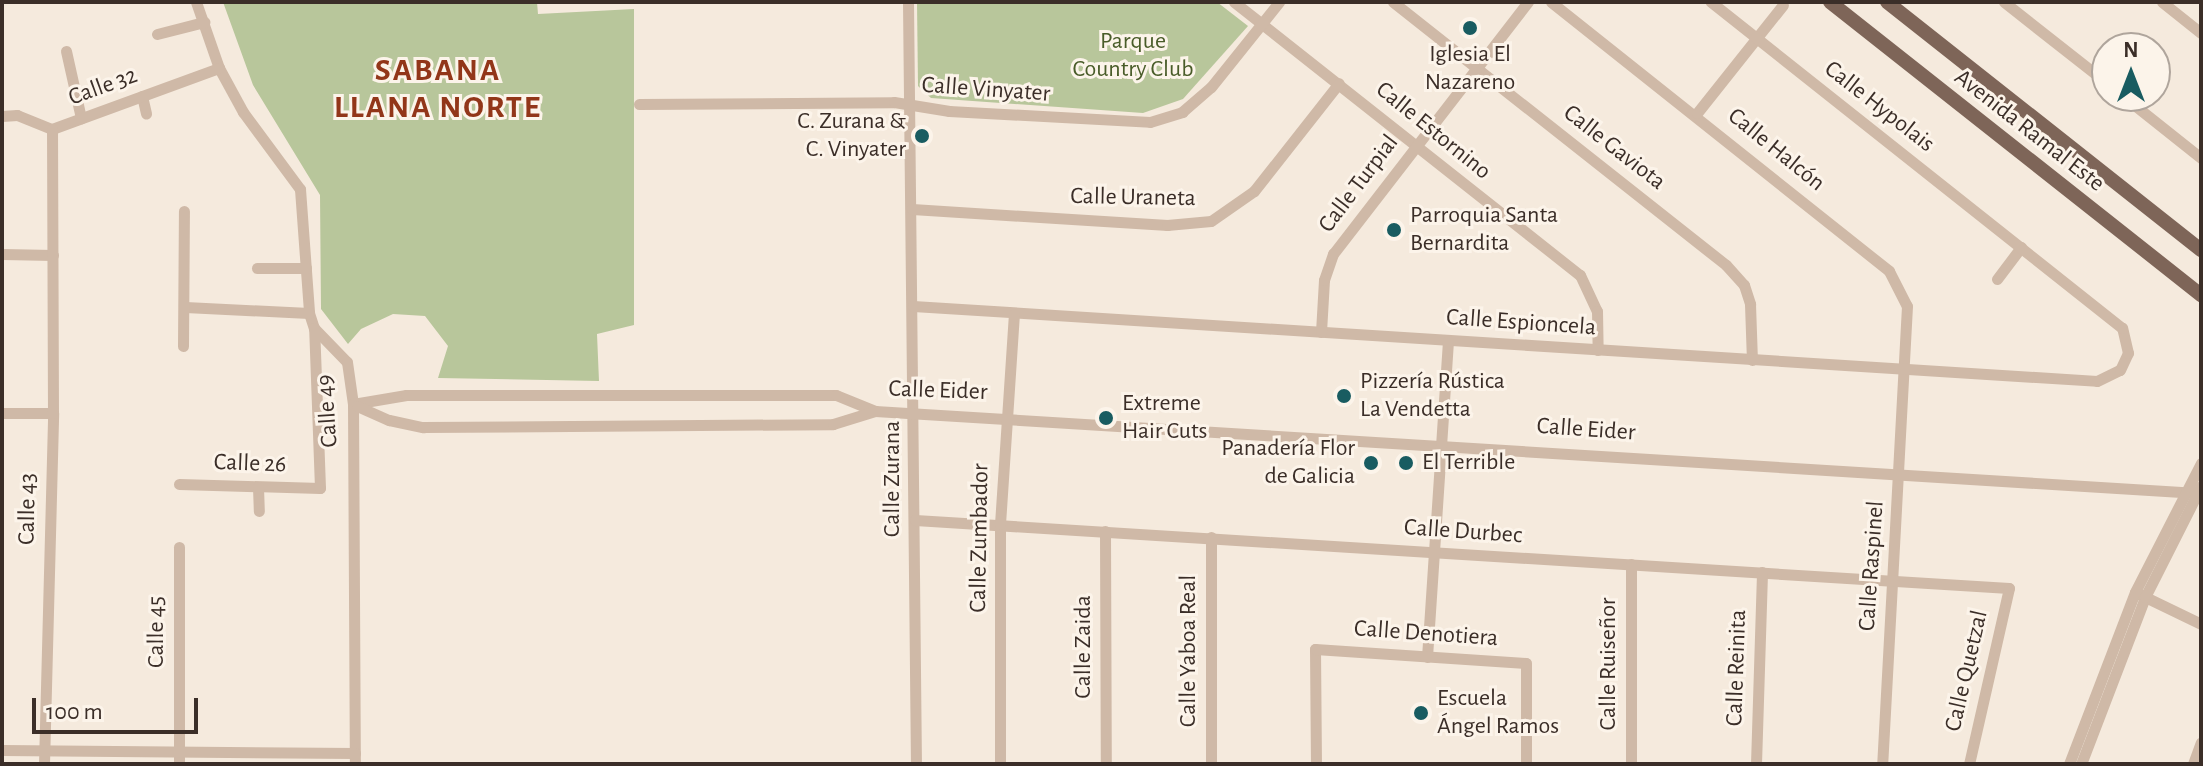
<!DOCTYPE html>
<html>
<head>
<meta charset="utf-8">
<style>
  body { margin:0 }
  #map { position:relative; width:2203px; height:766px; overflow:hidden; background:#f5eadd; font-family:"Alegreya Sans",sans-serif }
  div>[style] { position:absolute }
  .green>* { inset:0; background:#b8c69b }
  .minor>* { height:11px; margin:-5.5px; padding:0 5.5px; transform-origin:5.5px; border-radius:5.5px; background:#cfb9a7 }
  .major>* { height:14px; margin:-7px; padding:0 7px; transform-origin:7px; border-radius:7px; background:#7e6558 }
  .dots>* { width:22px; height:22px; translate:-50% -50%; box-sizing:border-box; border:4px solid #fcf4ea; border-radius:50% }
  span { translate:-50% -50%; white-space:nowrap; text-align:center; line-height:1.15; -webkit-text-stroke:6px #fcf4ea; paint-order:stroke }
  .park-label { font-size:24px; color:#495c29 }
  .poi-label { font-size:24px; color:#3b2e28 }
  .right { translate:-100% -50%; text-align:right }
  .left { translate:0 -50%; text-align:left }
  .street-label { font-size:24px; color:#3b2e28 }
  .district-label { font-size:32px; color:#923619; font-weight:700; letter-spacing:2px }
  .frame { position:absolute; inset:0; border:4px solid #3b2e28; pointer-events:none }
  .north { position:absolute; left:2091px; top:32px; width:80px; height:80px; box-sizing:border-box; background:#fcf4ea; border:2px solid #afa59c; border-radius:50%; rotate:0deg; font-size:22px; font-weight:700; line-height:32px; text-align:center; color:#3b2e28 }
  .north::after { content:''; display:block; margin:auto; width:28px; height:36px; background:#195c61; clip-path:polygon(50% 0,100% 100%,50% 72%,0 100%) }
  .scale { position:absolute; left:32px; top:698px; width:166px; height:36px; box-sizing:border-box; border:4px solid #3b2e28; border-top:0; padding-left:10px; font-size:24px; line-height:28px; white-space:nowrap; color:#3b2e28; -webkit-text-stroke:6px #fcf4ea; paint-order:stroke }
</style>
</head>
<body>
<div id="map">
  <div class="green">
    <i style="clip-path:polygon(223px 2px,537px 2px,538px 14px,634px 9px,634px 325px,597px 334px,599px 381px,438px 378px,448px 346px,425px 316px,393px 314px,361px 329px,348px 344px,321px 309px,320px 195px,253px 85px)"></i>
    <i style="clip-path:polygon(917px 2px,1217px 2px,1248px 26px,1183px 99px,1143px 113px,931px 98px,918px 86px)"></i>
  </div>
  <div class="minor">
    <i style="left:196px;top:2px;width:70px;rotate:70.8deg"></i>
    <i style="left:219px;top:68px;width:50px;rotate:61.4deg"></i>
    <i style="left:243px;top:112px;width:96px;rotate:53.5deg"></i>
    <i style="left:300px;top:189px;width:124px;rotate:85.8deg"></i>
    <i style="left:309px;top:313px;width:16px;rotate:72deg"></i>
    <i style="left:314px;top:328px;width:47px;rotate:45.9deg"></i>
    <i style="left:347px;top:362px;width:42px;rotate:81.9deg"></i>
    <i style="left:353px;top:404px;width:360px;rotate:89.7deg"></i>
    <i style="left:908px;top:2px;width:762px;rotate:89.4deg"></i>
    <i style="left:1234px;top:2px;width:441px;rotate:38.3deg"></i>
    <i style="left:1580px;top:275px;width:40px;rotate:65deg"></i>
    <i style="left:1597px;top:311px;width:39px;rotate:89deg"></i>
    <i style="left:1393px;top:2px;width:424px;rotate:38.3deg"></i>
    <i style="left:1726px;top:265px;width:27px;rotate:48deg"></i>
    <i style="left:1744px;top:285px;width:20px;rotate:72deg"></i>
    <i style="left:1750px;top:304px;width:56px;rotate:88deg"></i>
    <i style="left:1551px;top:2px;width:432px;rotate:38.5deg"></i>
    <i style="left:1889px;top:271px;width:39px;rotate:63deg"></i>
    <i style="left:1907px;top:306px;width:459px;rotate:93.1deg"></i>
    <i style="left:2004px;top:2px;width:131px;rotate:38.2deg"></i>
    <i style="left:2162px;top:2px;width:50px;rotate:38.5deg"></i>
    <i style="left:157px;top:34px;width:49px;rotate:-14.3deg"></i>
    <i style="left:66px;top:51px;width:69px;rotate:77.4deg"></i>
    <i style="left:142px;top:96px;width:18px;rotate:77deg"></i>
    <i style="left:2123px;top:96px;width:100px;rotate:38.5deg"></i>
    <i style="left:639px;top:104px;width:255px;rotate:-0.4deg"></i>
    <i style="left:894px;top:102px;width:56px;rotate:9.3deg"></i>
    <i style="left:949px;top:111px;width:201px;rotate:3.1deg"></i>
    <i style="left:1150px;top:122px;width:34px;rotate:-17deg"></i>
    <i style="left:1182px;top:112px;width:38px;rotate:-41deg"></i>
    <i style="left:1211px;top:87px;width:109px;rotate:-51.3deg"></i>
    <i style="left:1697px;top:113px;width:138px;rotate:-51.5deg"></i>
    <i style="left:2px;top:116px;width:15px;rotate:-4deg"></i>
    <i style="left:17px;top:115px;width:38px;rotate:22deg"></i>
    <i style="left:52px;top:129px;width:178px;rotate:-20.1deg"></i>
    <i style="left:912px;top:209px;width:256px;rotate:3.6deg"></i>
    <i style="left:1167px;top:225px;width:44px;rotate:-5.2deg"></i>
    <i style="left:1211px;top:221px;width:52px;rotate:-34.9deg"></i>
    <i style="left:1254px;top:191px;width:137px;rotate:-51.8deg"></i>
    <i style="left:2px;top:254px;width:51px;rotate:1.1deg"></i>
    <i style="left:257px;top:268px;width:49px"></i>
    <i style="left:1997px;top:279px;width:40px;rotate:-53deg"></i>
    <i style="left:913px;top:306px;width:1186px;rotate:3.62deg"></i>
    <i style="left:2097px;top:381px;width:25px;rotate:-26deg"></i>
    <i style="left:2120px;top:370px;width:19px;rotate:-65deg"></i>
    <i style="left:2128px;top:353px;width:26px;rotate:-103deg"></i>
    <i style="left:2122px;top:328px;width:525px;rotate:-141.58deg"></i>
    <i style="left:185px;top:307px;width:124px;rotate:2.8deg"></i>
    <i style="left:1321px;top:332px;width:52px;rotate:-86.7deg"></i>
    <i style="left:1324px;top:280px;width:28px;rotate:-71deg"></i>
    <i style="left:1333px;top:254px;width:319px;rotate:-52.3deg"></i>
    <i style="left:183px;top:346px;width:135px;rotate:-89.6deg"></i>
    <i style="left:353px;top:404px;width:54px;rotate:-9.6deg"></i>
    <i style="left:406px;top:395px;width:430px"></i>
    <i style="left:836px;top:395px;width:42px;rotate:22.3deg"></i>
    <i style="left:875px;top:411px;width:1325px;rotate:3.55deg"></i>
    <i style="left:357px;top:406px;width:35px;rotate:24deg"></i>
    <i style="left:389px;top:420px;width:35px;rotate:12deg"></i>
    <i style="left:423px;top:427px;width:410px;rotate:-0.4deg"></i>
    <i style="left:833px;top:424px;width:44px;rotate:-17.2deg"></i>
    <i style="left:2px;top:413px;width:51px"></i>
    <i style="left:179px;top:484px;width:141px;rotate:1.6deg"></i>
    <i style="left:320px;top:488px;width:160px;rotate:-92.1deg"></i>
    <i style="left:258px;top:487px;width:24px;rotate:88deg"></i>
    <i style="left:915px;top:520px;width:1096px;rotate:3.56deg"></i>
    <i style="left:2009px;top:588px;width:180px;rotate:102.8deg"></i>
    <i style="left:1105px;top:531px;width:233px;rotate:89.8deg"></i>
    <i style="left:1211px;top:537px;width:227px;rotate:90deg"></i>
    <i style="left:179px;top:547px;width:217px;rotate:90deg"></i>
    <i style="left:1631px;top:564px;width:200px;rotate:90deg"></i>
    <i style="left:2139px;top:594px;width:69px;rotate:25.8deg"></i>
    <i style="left:1427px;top:657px;width:317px;rotate:-86.2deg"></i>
    <i style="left:2px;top:750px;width:353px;rotate:0.5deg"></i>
    <i style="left:44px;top:764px;width:351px;rotate:-88.5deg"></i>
    <i style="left:53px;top:413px;width:284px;rotate:-90.2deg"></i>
    <i style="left:1000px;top:764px;width:240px;rotate:-90deg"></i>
    <i style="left:1000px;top:524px;width:210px;rotate:-86.2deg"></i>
    <i style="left:1316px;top:764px;width:115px;rotate:-90.5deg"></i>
    <i style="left:1315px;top:649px;width:211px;rotate:3.8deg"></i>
    <i style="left:1526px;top:663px;width:101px;rotate:90deg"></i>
    <i style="left:1756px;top:764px;width:192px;rotate:-88.2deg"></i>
    <i style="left:2069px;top:764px;width:184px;rotate:-69deg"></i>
    <i style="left:2135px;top:592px;width:145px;rotate:-62.9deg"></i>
    <i style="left:2081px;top:764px;width:179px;rotate:-69deg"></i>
    <i style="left:2145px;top:597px;width:124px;rotate:-63.2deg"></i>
    <i style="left:2193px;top:764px;width:23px;rotate:-70deg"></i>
  </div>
  <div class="major">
    <i style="left:1830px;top:2px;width:473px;rotate:38.3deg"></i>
    <i style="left:1887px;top:2px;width:400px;rotate:38.3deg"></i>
  </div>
  <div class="dots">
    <i style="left:1470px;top:28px;background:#195c61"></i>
    <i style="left:922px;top:136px;background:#195c61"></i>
    <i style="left:1394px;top:230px;background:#195c61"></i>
    <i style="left:1344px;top:396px;background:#195c61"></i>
    <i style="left:1106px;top:418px;background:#195c61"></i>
    <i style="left:1371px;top:463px;background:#195c61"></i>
    <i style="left:1406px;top:463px;background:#195c61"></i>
    <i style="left:1421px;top:713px;background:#195c61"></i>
  </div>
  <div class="park-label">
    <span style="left:1133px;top:56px">Parque<br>Country Club</span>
  </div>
  <div class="poi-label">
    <span style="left:1470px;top:69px">Iglesia El<br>Nazareno</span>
    <span class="right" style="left:906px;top:136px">C. Zurana &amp;<br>C. Vinyater</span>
    <span class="left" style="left:1410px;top:230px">Parroquia Santa<br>Bernardita</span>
    <span class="left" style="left:1360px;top:396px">Pizzería Rústica<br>La Vendetta</span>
    <span class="left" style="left:1122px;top:418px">Extreme<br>Hair Cuts</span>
    <span class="right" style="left:1355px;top:463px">Panadería Flor<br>de Galicia</span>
    <span class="left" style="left:1422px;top:463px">El Terrible</span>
    <span class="left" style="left:1437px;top:713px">Escuela<br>Ángel Ramos</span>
  </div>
  <div class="street-label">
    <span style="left:103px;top:87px;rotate:-20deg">Calle 32</span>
    <span style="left:986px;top:90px;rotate:4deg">Calle Vinyater</span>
    <span style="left:1879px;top:107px;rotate:38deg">Calle Hypolais</span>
    <span style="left:1433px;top:131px;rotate:39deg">Calle Estornino</span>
    <span style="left:2029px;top:131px;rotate:38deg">Avenida Ramal Este</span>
    <span style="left:1614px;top:148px;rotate:38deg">Calle Gaviota</span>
    <span style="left:1776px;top:150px;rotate:39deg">Calle Halcón</span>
    <span style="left:1359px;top:184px;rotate:-53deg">Calle Turpial</span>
    <span style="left:1133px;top:198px;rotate:1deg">Calle Uraneta</span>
    <span style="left:1521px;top:323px;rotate:4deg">Calle Espioncela</span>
    <span style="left:938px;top:391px;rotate:2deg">Calle Eider</span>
    <span style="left:328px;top:411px;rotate:-94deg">Calle 49</span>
    <span style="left:1586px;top:430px;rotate:4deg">Calle Eider</span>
    <span style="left:250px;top:464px;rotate:2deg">Calle 26</span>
    <span style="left:893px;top:479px;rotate:-90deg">Calle Zurana</span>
    <span style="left:28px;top:509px;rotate:-89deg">Calle 43</span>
    <span style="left:1463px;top:532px;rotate:4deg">Calle Durbec</span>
    <span style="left:980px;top:538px;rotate:-89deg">Calle Zumbador</span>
    <span style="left:1872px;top:566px;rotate:-86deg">Calle Raspinel</span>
    <span style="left:157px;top:632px;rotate:-90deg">Calle 45</span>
    <span style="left:1426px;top:634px;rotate:4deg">Calle Denotiera</span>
    <span style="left:1084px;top:647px;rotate:-90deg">Calle Zaida</span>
    <span style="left:1189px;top:651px;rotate:-90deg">Calle Yaboa Real</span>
    <span style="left:1609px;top:664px;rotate:-90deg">Calle Ruiseñor</span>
    <span style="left:1737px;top:668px;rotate:-88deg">Calle Reinita</span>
    <span style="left:1967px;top:671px;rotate:-77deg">Calle Quetzal</span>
  </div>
  <div class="district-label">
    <span style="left:438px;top:89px">SABANA<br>LLANA NORTE</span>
  </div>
  <div class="frame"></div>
  <div class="north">N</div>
  <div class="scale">100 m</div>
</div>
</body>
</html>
